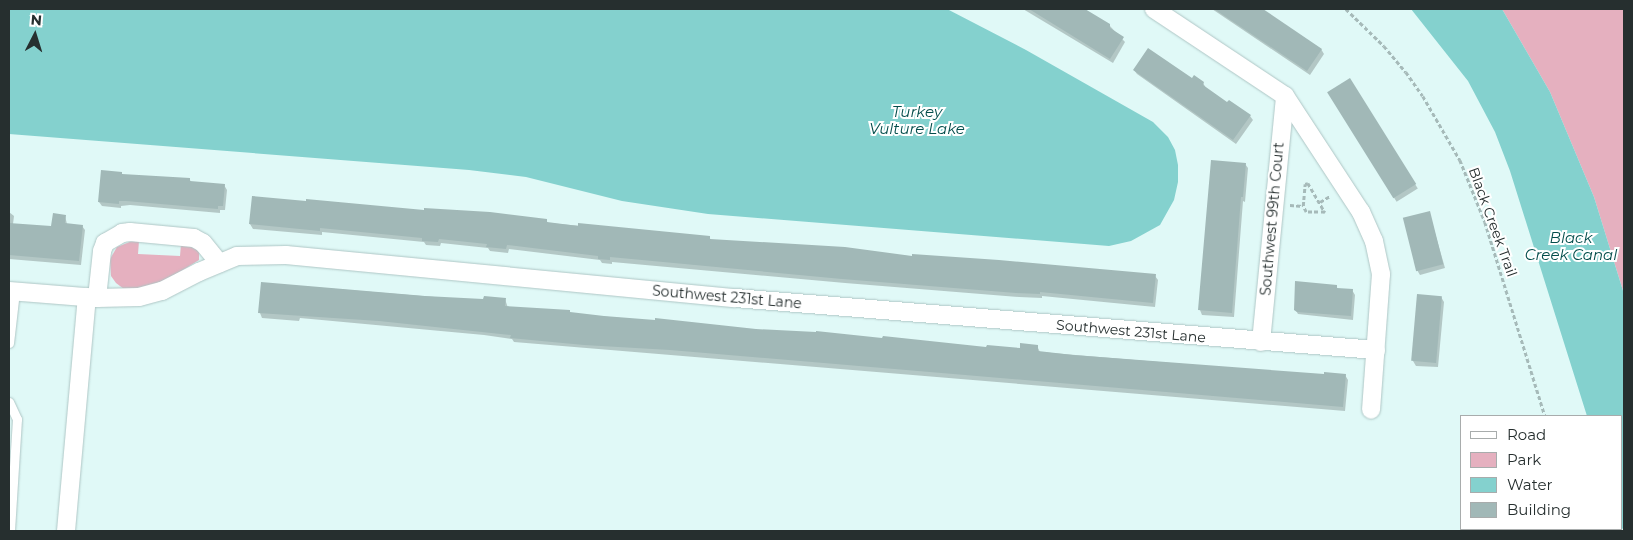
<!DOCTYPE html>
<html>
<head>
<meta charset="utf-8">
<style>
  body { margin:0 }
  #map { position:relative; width:1633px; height:540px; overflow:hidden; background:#e0f9f7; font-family:Montserrat,sans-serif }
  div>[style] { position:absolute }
  .green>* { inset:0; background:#e5b0bf }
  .water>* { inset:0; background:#84d1ce }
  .shadow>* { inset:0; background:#0003; transform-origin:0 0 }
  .building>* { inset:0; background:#a1b8b7; transform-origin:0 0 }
  .path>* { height:2.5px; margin-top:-1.25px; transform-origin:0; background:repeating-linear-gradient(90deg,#a6bab9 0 4px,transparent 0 6.5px) }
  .roads { filter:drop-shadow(0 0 1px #aec6c5) drop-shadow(0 0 1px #aec6c5) }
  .lane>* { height:9px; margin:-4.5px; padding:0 4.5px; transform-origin:4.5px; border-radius:4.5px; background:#fff }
  .street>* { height:18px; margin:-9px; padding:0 9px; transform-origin:9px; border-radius:9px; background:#fff }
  span { translate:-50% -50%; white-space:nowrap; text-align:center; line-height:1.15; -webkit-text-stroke:4px #fff; paint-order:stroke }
  .street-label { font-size:14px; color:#262f2f }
  .water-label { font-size:15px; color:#034d4b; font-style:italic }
  .frame { position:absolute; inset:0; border:10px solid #262f2f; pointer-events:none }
  .legend { position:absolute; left:1460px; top:415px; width:162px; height:115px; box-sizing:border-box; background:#fff; border:1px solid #a8acac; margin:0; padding:6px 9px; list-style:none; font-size:15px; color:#262f2f }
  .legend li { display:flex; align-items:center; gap:10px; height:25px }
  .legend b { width:25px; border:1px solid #a8acac }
  .north { position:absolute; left:10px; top:10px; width:50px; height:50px; -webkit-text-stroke:4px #fff; paint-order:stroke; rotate:5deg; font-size:14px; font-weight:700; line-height:20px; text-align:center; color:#262f2f }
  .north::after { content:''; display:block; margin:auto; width:18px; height:22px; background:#262f2f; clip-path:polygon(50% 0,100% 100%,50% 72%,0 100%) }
</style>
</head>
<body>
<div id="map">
  <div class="green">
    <i style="clip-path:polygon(1502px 9px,1624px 9px,1624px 294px,1594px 197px,1550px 92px)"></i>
    <i style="clip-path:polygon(132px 241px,139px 241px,138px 254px,180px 256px,181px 244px,189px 246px,199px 251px,199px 260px,170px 278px,151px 286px,134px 290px,124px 289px,116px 283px,111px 276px,110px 259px,117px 247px)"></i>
  </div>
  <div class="water">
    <i style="clip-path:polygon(9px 9px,947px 9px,1026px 50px,1153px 122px,1168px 137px,1175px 150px,1178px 165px,1178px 182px,1174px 200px,1160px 225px,1131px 241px,1109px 246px,708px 214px,622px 201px,526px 177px,469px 170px,9px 134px)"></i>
    <i style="clip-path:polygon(1411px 9px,1502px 9px,1550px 92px,1594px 197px,1624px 294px,1624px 531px,1622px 528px,1622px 416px,1587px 416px,1510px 171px,1495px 132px,1468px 81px)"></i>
  </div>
  <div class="shadow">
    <i style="clip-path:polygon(1023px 9px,1083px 9px,1109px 25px,1125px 42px,1113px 63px)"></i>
    <i style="clip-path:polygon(1212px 9px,1261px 9px,1321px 49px,1324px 54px,1310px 75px)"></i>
    <i style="clip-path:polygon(1134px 70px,1203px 83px,1206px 88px,1227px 104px,1250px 116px,1253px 120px,1236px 144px,1137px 74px)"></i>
    <i style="left:1350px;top:80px;width:128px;height:25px;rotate:58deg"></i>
    <i style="clip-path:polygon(1245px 164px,1248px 168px,1245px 202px,1243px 201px,1234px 317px,1202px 315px,1200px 310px)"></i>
    <i style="clip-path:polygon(123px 176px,190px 180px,191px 182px,224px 185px,227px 190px,225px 210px,220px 210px,220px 213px,130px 205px,121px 206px,121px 208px,102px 206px,99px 202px)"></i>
    <i style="clip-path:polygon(307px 203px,546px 220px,548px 223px,709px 237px,711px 240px,1155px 276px,1158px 280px,1155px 307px,1042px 296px,1042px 298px,1019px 297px,845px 283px,612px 262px,612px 264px,602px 263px,600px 260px,509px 249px,508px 253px,490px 251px,488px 248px,441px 243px,440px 246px,426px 245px,424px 242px,322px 232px,322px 235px,253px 229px,250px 224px)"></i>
    <i style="clip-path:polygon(9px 212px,14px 216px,13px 224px,52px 228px,65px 216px,67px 224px,82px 226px,85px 230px,81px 265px,9px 259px)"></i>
    <i style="clip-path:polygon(1429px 212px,1445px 268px,1420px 275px,1417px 270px)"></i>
    <i style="clip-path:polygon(262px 283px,484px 301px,505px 299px,508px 308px,756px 330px,988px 349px,1021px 349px,1037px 346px,1040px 352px,1325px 376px,1345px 375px,1348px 380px,1345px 411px,514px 342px,512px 339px,484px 335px,300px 318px,299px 321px,262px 318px,260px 313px)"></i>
    <i style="clip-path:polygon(1336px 286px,1338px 289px,1352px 290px,1355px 295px,1353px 320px,1298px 314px,1295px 309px)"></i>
    <i style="clip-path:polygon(1419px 295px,1441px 297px,1444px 302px,1438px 367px,1416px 366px,1413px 361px)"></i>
  </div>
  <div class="building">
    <i style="clip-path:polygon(1029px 9px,1085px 9px,1110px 24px,1110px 28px,1124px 37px,1110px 59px)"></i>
    <i style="clip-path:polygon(1214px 9px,1263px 9px,1322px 49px,1307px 71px)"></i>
    <i style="clip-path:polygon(1148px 48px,1192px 78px,1194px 75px,1204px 82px,1203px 85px,1227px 102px,1229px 100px,1251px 115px,1233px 140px,1133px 70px)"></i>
    <i style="left:1350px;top:78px;width:125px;height:27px;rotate:58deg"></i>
    <i style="clip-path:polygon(1211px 160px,1246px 163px,1243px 197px,1241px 197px,1232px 313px,1198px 310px)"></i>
    <i style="clip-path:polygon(101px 170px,122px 172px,122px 174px,190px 178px,190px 181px,225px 184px,223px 206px,218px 206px,218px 209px,126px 201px,119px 201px,119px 204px,98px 202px)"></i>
    <i style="clip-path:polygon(252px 196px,306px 201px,306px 199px,424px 210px,424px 208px,490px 212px,547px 219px,547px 222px,578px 226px,578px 223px,710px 236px,710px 239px,845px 247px,912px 256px,912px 254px,999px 260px,1156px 274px,1153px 303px,1040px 292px,1040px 294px,1016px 293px,842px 279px,610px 257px,610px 260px,598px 259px,598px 256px,507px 245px,506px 249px,486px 247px,487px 244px,439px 239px,438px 242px,422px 241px,422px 238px,320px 228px,320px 231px,249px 224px)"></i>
    <i style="left:1430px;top:211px;width:55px;height:28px;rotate:76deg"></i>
    <i style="clip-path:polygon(53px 213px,66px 215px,65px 223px,83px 225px,79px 261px,9px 255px,9px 223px,51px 226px)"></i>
    <i style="clip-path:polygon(1295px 281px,1337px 285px,1337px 288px,1353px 289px,1351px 316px,1297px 312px,1294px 310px)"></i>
    <i style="clip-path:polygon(261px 282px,425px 296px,483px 299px,484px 296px,506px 298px,505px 306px,570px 310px,570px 312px,604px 316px,655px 320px,655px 318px,756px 329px,816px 332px,816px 331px,882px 338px,883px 336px,986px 347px,987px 345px,1020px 348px,1020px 343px,1038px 345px,1038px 351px,1073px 355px,1324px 374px,1324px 372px,1346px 374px,1343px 407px,670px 350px,584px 345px,510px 338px,511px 335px,379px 321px,258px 313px)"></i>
    <i style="left:1417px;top:294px;width:25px;height:67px;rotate:5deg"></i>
  </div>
  <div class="path">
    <i style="left:1346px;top:9px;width:53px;rotate:44.2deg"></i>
    <i style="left:1384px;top:46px;width:34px;rotate:50deg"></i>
    <i style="left:1406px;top:72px;width:29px;rotate:55deg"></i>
    <i style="left:1423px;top:96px;width:74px;rotate:60deg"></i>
    <i style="left:1460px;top:160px;width:67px;rotate:68deg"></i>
    <i style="left:1485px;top:222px;width:203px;rotate:72.8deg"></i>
    <i style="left:1320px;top:202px;width:12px;rotate:-31deg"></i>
    <i style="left:1290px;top:205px;width:13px;rotate:4deg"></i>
    <i style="left:1303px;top:206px;width:22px;rotate:-85deg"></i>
    <i style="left:1305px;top:184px;width:3px;rotate:-18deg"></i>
    <i style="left:1308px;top:183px;width:34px;rotate:60deg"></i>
    <i style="left:1325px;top:212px;width:19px;rotate:180deg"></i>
    <i style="left:1306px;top:212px;width:7px;rotate:-117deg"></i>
    <i style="left:1580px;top:529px;width:2px;rotate:63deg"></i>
  </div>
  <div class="roads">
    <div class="lane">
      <i style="left:9px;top:343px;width:52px;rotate:-83.4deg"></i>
      <i style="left:9px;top:402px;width:19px;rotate:65deg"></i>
      <i style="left:17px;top:419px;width:112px;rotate:93.6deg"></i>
    </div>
    <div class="street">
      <i style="left:1154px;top:9px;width:157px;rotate:33.6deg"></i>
      <i style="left:1285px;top:96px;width:139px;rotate:56.8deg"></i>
      <i style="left:1361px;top:212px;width:32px;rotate:66deg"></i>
      <i style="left:1374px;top:241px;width:34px;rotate:78deg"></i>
      <i style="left:1381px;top:274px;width:136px;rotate:94.2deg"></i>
      <i style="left:9px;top:291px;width:88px;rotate:4.5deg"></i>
      <i style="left:97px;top:298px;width:42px;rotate:-1.4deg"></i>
      <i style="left:139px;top:297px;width:24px;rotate:-15deg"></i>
      <i style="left:162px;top:291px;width:42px;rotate:-27.2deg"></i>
      <i style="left:199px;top:272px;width:41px;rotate:-22.8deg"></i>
      <i style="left:237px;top:256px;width:49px;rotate:-1.2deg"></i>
      <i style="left:286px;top:255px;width:451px;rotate:5.5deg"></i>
      <i style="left:735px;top:298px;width:643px;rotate:4.64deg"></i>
      <i style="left:97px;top:298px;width:47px;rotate:-83.9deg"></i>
      <i style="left:102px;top:251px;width:9px;rotate:-69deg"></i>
      <i style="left:105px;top:243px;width:20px;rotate:-30deg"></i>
      <i style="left:122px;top:233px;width:8px;rotate:-7deg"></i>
      <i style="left:130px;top:232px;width:64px;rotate:5.4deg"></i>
      <i style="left:194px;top:238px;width:10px;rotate:29deg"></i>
      <i style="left:203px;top:243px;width:26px;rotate:51deg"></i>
      <i style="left:1261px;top:342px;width:247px;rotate:-84.4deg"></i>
      <i style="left:66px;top:531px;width:235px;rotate:-84.9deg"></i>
    </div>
  </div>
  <div class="street-label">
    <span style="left:1272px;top:219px;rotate:-85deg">Southwest 99th Court</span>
    <span style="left:1493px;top:222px;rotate:70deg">Black Creek Trail</span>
    <span style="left:727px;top:297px;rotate:5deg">Southwest 231st Lane</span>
    <span style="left:1131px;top:331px;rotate:5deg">Southwest 231st Lane</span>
  </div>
  <div class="water-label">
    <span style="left:917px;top:120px">Turkey<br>Vulture Lake</span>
    <span style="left:1571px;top:246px">Black<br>Creek Canal</span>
  </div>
  <div class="frame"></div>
  <ul class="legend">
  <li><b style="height:6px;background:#fff"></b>Road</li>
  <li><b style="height:14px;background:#e5b0bf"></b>Park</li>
  <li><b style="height:14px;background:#84d1ce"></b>Water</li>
  <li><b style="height:14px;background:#a1b8b7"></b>Building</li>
  </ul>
  <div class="north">N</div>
</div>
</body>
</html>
